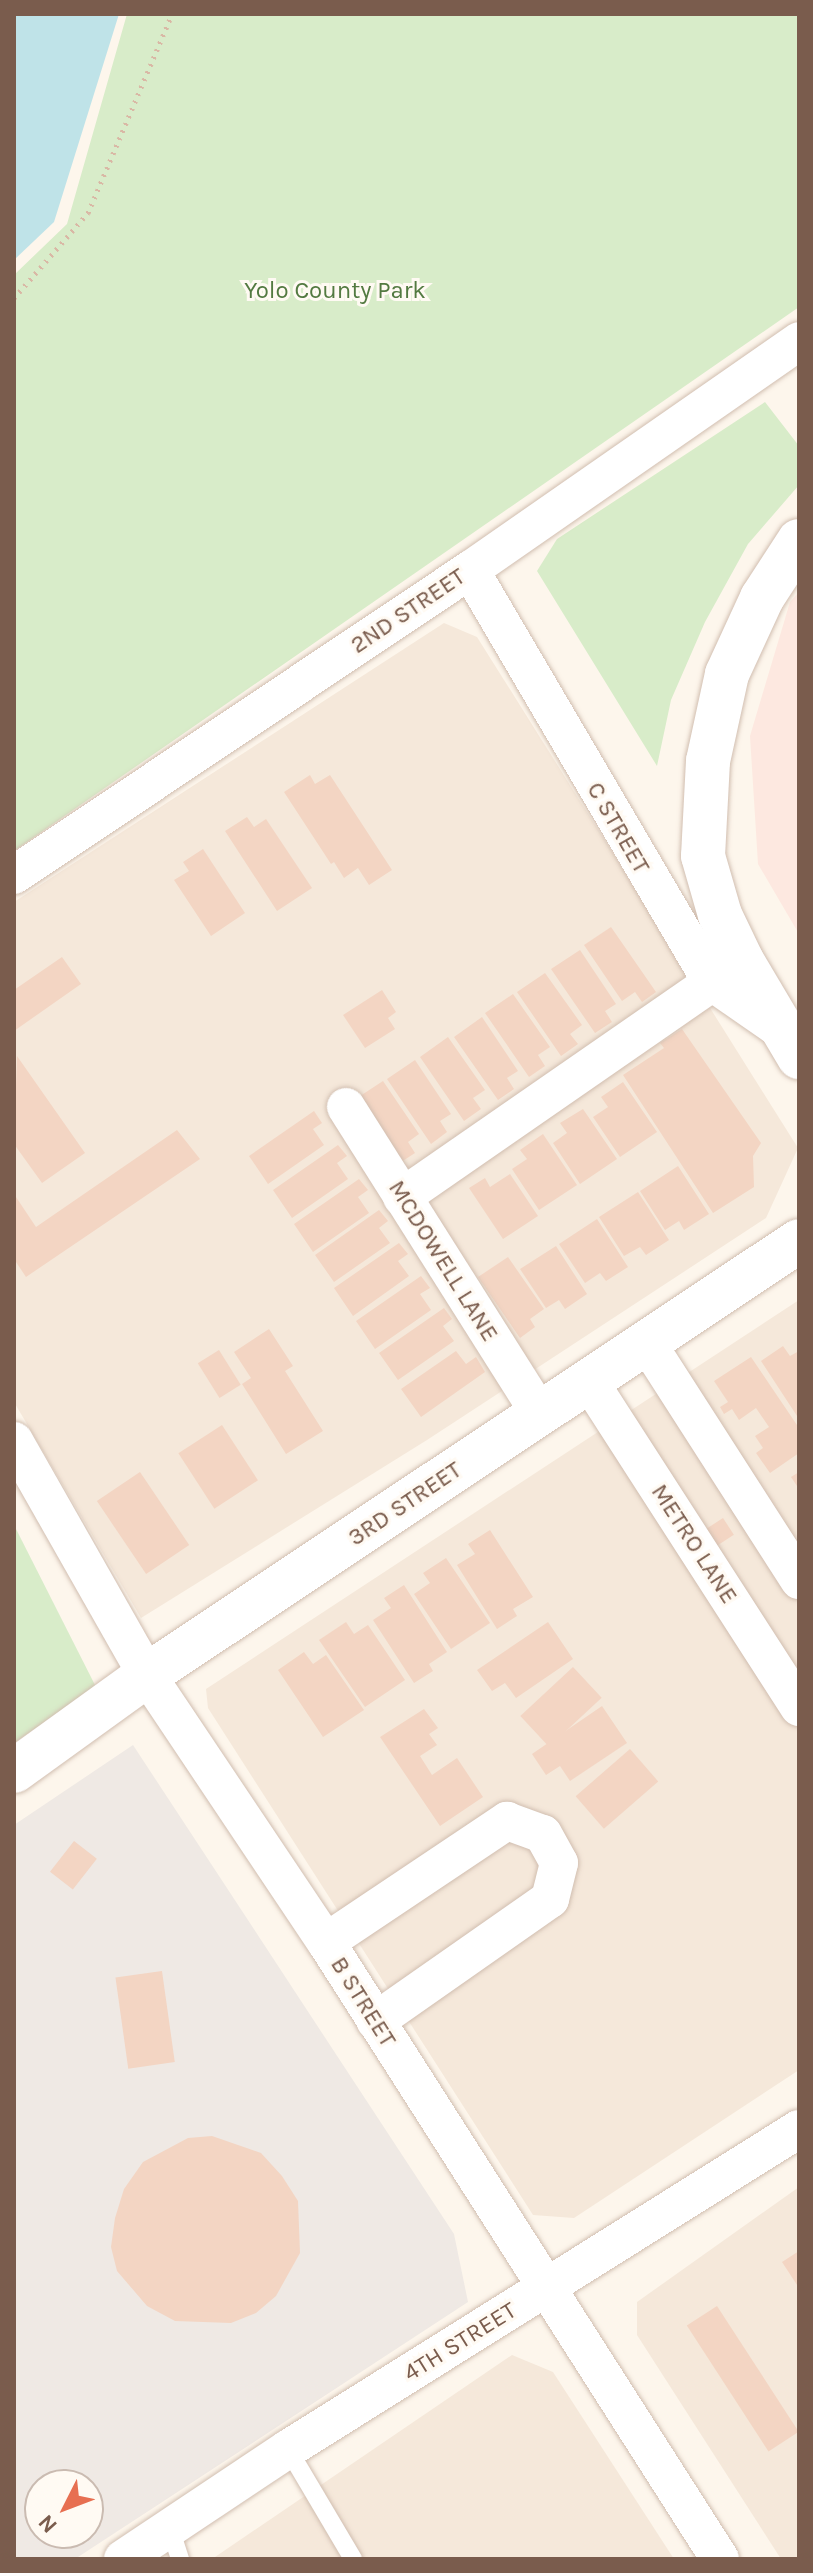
<!DOCTYPE html>
<html>
<head>
<meta charset="utf-8">
<style>
  body { margin:0 }
  #map { position:relative; width:813px; height:2573px; overflow:hidden; background:#fdf6ec; font-family:Karla,sans-serif }
  div>[style] { position:absolute }
  .residential>* { inset:0; background:#f5e8da }
  .commercial>* { inset:0; background:#fde8e0 }
  .industrial>* { inset:0; background:#efe9e4 }
  .green>* { inset:0; background:#d8ecc9 }
  .water>* { inset:0; background:#bfe3e8 }
  .building>* { inset:0; background:#f3d5c3; transform-origin:0 0 }
  .path>* { height:5px; margin-top:-2.5px; transform-origin:0; background:repeating-linear-gradient(90deg,#d9b8a5 0 2px,transparent 0 8px) }
  .roads { filter:drop-shadow(0 0 2px #d1beb0) drop-shadow(0 0 2px #d1beb0) }
  .service>* { height:18px; margin:-9px; padding:0 9px; transform-origin:9px; border-radius:9px; background:#fff }
  .minor>* { height:38px; margin:-19px; padding:0 19px; transform-origin:19px; border-radius:19px; background:#fff }
  .tertiary>* { height:44px; margin:-22px; padding:0 22px; transform-origin:22px; border-radius:22px; background:#fff }
  .secondary>* { height:44px; margin:-22px; padding:0 22px; transform-origin:22px; border-radius:22px; background:#fff }
  span { translate:-50% -50%; white-space:nowrap; text-align:center; line-height:1.15; -webkit-text-stroke:6px #fffaf3; paint-order:stroke }
  .park-label { font-size:24px; color:#537a41 }
  .street-label { font-size:24px; color:#7a5c4d }
  .frame { position:absolute; inset:0; border:16px solid #7a5c4d; pointer-events:none }
  .north { position:absolute; left:24px; top:2469px; width:80px; height:80px; box-sizing:border-box; background:#fffaf3; border:2px solid #cabbb1; border-radius:50%; rotate:228deg; font-size:22px; font-weight:700; line-height:32px; text-align:center; color:#7a5c4d }
  .north::after { content:''; display:block; margin:auto; width:28px; height:36px; background:#e76f51; clip-path:polygon(50% 0,100% 100%,50% 72%,0 100%) }
</style>
</head>
<body>
<div id="map">
  <div class="residential">
    <i style="clip-path:polygon(444px 623px,477px 637px,798px 1148px,766px 1218px,427px 1440px,141px 1618px,14px 1402px,14px 902px)"></i>
    <i style="clip-path:polygon(799px 1300px,799px 2070px,574px 2218px,533px 2215px,208px 1708px,206px 1689px)"></i>
    <i style="clip-path:polygon(799px 2187px,799px 2559px,781px 2559px,637px 2335px,637px 2302px)"></i>
    <i style="clip-path:polygon(512px 2355px,553px 2372px,674px 2559px,212px 2559px)"></i>
  </div>
  <div class="commercial">
    <i style="clip-path:polygon(799px 592px,799px 934px,758px 864px,750px 736px,790px 602px)"></i>
  </div>
  <div class="industrial">
    <i style="clip-path:polygon(evenodd,133px 1745px,454px 2234px,468px 2302px,75px 2559px,14px 2559px,14px 1825px,133px 1745px,40px 2485px,88px 2485px,88px 2533px,40px 2533px,40px 2485px)"></i>
  </div>
  <div class="green">
    <i style="clip-path:polygon(127px 14px,799px 14px,799px 307px,14px 851px,14px 275px,67px 224px)"></i>
    <i style="clip-path:polygon(765px 402px,799px 446px,799px 485px,748px 544px,705px 622px,671px 700px,657px 766px,537px 571px,557px 539px)"></i>
    <i style="clip-path:polygon(14px 1525px,96px 1687px,14px 1743px)"></i>
  </div>
  <div class="water">
    <i style="clip-path:polygon(14px 14px,119px 14px,54px 222px,14px 260px)"></i>
  </div>
  <div class="building">
    <i style="clip-path:polygon(310px 775px,315px 784px,330px 775px,392px 870px,369px 885px,358px 868px,344px 878px,334px 862px,331px 864px,284px 792px)"></i>
    <i style="clip-path:polygon(247px 817px,254px 827px,266px 819px,312px 888px,277px 911px,225px 831px)"></i>
    <i style="clip-path:polygon(203px 849px,245px 913px,211px 936px,174px 880px,189px 871px,183px 862px)"></i>
    <i style="clip-path:polygon(611px 927px,656px 992px,642px 1002px,635px 992px,622px 1001px,584px 945px)"></i>
    <i style="clip-path:polygon(580px 950px,616px 1004px,605px 1011px,612px 1022px,595px 1033px,551px 969px)"></i>
    <i style="clip-path:polygon(62px 957px,81px 984px,14px 1031px,14px 990px)"></i>
    <i style="clip-path:polygon(545px 973px,582px 1025px,570px 1034px,578px 1044px,561px 1056px,517px 992px)"></i>
    <i style="clip-path:polygon(382px 990px,396px 1012px,388px 1018px,395px 1029px,365px 1048px,343px 1015px)"></i>
    <i style="clip-path:polygon(513px 994px,550px 1047px,538px 1055px,545px 1066px,529px 1077px,485px 1013px)"></i>
    <i style="clip-path:polygon(482px 1017px,518px 1071px,507px 1078px,514px 1089px,498px 1100px,454px 1037px)"></i>
    <i style="clip-path:polygon(682px 1029px,761px 1143px,753px 1156px,754px 1187px,713px 1213px,623px 1075px,664px 1048px,660px 1043px)"></i>
    <i style="clip-path:polygon(448px 1037px,485px 1090px,473px 1098px,481px 1109px,464px 1121px,420px 1057px)"></i>
    <i style="clip-path:polygon(17px 1056px,85px 1153px,42px 1183px,14px 1144px)"></i>
    <i style="clip-path:polygon(415px 1060px,451px 1114px,440px 1121px,447px 1132px,431px 1144px,387px 1079px)"></i>
    <i style="clip-path:polygon(383px 1081px,419px 1134px,408px 1142px,415px 1153px,398px 1164px,354px 1100px)"></i>
    <i style="clip-path:polygon(623px 1082px,657px 1132px,620px 1157px,593px 1117px,608px 1107px,601px 1097px)"></i>
    <i style="clip-path:polygon(583px 1109px,617px 1159px,580px 1184px,553px 1143px,567px 1133px,560px 1123px)"></i>
    <i style="clip-path:polygon(314px 1111px,322px 1123px,313px 1129px,324px 1145px,268px 1184px,249px 1156px)"></i>
    <i style="clip-path:polygon(177px 1130px,200px 1159px,26px 1277px,14px 1259px,14px 1194px,36px 1227px)"></i>
    <i style="clip-path:polygon(543px 1134px,577px 1185px,539px 1210px,512px 1169px,527px 1159px,520px 1150px)"></i>
    <i style="clip-path:polygon(338px 1145px,347px 1156px,337px 1163px,348px 1179px,292px 1218px,273px 1190px)"></i>
    <i style="clip-path:polygon(678px 1166px,709px 1214px,684px 1230px,679px 1221px,665px 1230px,640px 1191px)"></i>
    <i style="clip-path:polygon(510px 1174px,538px 1216px,503px 1239px,469px 1188px,485px 1178px,490px 1187px)"></i>
    <i style="clip-path:polygon(359px 1179px,368px 1190px,358px 1197px,369px 1213px,313px 1252px,294px 1224px)"></i>
    <i style="clip-path:polygon(638px 1192px,669px 1240px,646px 1255px,640px 1247px,624px 1256px,599px 1217px)"></i>
    <i style="clip-path:polygon(379px 1210px,388px 1221px,379px 1228px,390px 1243px,334px 1282px,315px 1255px)"></i>
    <i style="clip-path:polygon(597px 1219px,628px 1267px,606px 1281px,600px 1273px,585px 1283px,559px 1244px)"></i>
    <i style="clip-path:polygon(399px 1243px,408px 1254px,398px 1261px,409px 1276px,353px 1316px,334px 1288px)"></i>
    <i style="clip-path:polygon(556px 1246px,587px 1294px,565px 1309px,559px 1300px,546px 1308px,520px 1269px)"></i>
    <i style="clip-path:polygon(508px 1257px,544px 1309px,530px 1319px,535px 1327px,520px 1338px,478px 1277px)"></i>
    <i style="clip-path:polygon(421px 1276px,430px 1288px,420px 1294px,431px 1310px,375px 1349px,356px 1321px)"></i>
    <i style="clip-path:polygon(444px 1308px,452px 1319px,443px 1326px,454px 1341px,398px 1380px,379px 1353px)"></i>
    <i style="clip-path:polygon(269px 1329px,293px 1366px,285px 1371px,323px 1431px,286px 1454px,242px 1384px,251px 1378px,234px 1352px)"></i>
    <i style="clip-path:polygon(783px 1346px,790px 1356px,799px 1351px,799px 1419px,761px 1361px)"></i>
    <i style="left:219px;top:1350px;width:41px;height:25px;rotate:58deg"></i>
    <i style="clip-path:polygon(456px 1351px,466px 1364px,476px 1357px,485px 1372px,421px 1417px,401px 1389px)"></i>
    <i style="clip-path:polygon(751px 1357px,799px 1428px,799px 1453px,770px 1473px,756px 1453px,763px 1448px,755px 1436px,769px 1427px,756px 1408px,739px 1420px,732px 1409px,724px 1414px,720px 1407px,728px 1402px,714px 1381px)"></i>
    <i style="left:222px;top:1425px;width:66px;height:52px;rotate:57deg"></i>
    <i style="left:140px;top:1472px;width:88px;height:52px;rotate:56deg"></i>
    <i style="clip-path:polygon(799px 1472px,799px 1489px,791px 1477px)"></i>
    <i style="left:723px;top:1518px;width:20px;height:22px;rotate:57deg"></i>
    <i style="clip-path:polygon(490px 1530px,533px 1597px,513px 1609px,517px 1616px,497px 1629px,457px 1565px,475px 1554px,468px 1544px)"></i>
    <i style="clip-path:polygon(446px 1558px,490px 1623px,451px 1649px,414px 1594px,430px 1583px,423px 1573px)"></i>
    <i style="clip-path:polygon(404px 1585px,447px 1652px,429px 1664px,433px 1671px,414px 1683px,373px 1620px,391px 1608px,384px 1598px)"></i>
    <i style="clip-path:polygon(346px 1622px,354px 1634px,368px 1625px,405px 1680px,365px 1707px,319px 1640px)"></i>
    <i style="clip-path:polygon(548px 1622px,573px 1659px,516px 1698px,505px 1683px,492px 1691px,477px 1670px)"></i>
    <i style="clip-path:polygon(304px 1652px,313px 1664px,326px 1655px,364px 1710px,323px 1737px,278px 1670px)"></i>
    <i style="left:573px;top:1667px;width:42px;height:72px;rotate:47deg"></i>
    <i style="clip-path:polygon(602px 1706px,627px 1743px,570px 1781px,560px 1766px,546px 1775px,532px 1754px)"></i>
    <i style="clip-path:polygon(424px 1709px,438px 1728px,429px 1734px,437px 1745px,420px 1756px,432px 1775px,457px 1758px,483px 1797px,440px 1826px,380px 1737px)"></i>
    <i style="left:630px;top:1749px;width:43px;height:72px;rotate:49deg"></i>
    <i style="left:74px;top:1841px;width:29px;height:39px;rotate:38deg"></i>
    <i style="left:162px;top:1971px;width:92px;height:47px;rotate:82deg"></i>
    <i style="clip-path:polygon(212px 2136px,261px 2153px,282px 2176px,298px 2201px,300px 2253px,276px 2296px,256px 2313px,231px 2323px,175px 2321px,147px 2306px,117px 2271px,111px 2247px,115px 2218px,124px 2189px,143px 2162px,188px 2138px)"></i>
    <i style="clip-path:polygon(799px 2251px,799px 2288px,782px 2262px)"></i>
    <i style="left:717px;top:2306px;width:150px;height:36px;rotate:57deg"></i>
  </div>
  <div class="path">
    <i style="left:14px;top:298px;width:113px;rotate:-49deg"></i>
    <i style="left:88px;top:213px;width:216px;rotate:-67.1deg"></i>
  </div>
  <div class="roads">
    <div class="service">
      <i style="left:288px;top:2449px;width:128px;rotate:59.4deg"></i>
      <i style="left:170px;top:2528px;width:33px;rotate:72deg"></i>
    </div>
    <div class="minor">
      <i style="left:470px;top:570px;width:478px;rotate:59.6deg"></i>
      <i style="left:712px;top:982px;width:83px;rotate:34.7deg"></i>
      <i style="left:14px;top:875px;width:549px;rotate:-33.78deg"></i>
      <i style="left:470px;top:570px;width:401px;rotate:-34.8deg"></i>
      <i style="left:346px;top:1107px;width:363px;rotate:57.7deg"></i>
      <i style="left:402px;top:1197px;width:377px;rotate:-34.7deg"></i>
      <i style="left:647px;top:1343px;width:282px;rotate:57.3deg"></i>
      <i style="left:589px;top:1381px;width:388px;rotate:57.2deg"></i>
      <i style="left:14px;top:1441px;width:269px;rotate:60.4deg"></i>
      <i style="left:147px;top:1675px;width:321px;rotate:56.2deg"></i>
      <i style="left:326px;top:1942px;width:732px;rotate:57.44deg"></i>
      <i style="left:326px;top:1942px;width:218px;rotate:-33.8deg"></i>
      <i style="left:507px;top:1821px;width:38px;rotate:20deg"></i>
      <i style="left:543px;top:1834px;width:33px;rotate:61deg"></i>
      <i style="left:559px;top:1863px;width:37px;rotate:104deg"></i>
      <i style="left:550px;top:1899px;width:213px;rotate:145deg"></i>
      <i style="left:123px;top:2559px;width:198px;rotate:-33.7deg"></i>
      <i style="left:288px;top:2449px;width:603px;rotate:-32.06deg"></i>
    </div>
    <div class="tertiary">
      <i style="left:14px;top:1771px;width:164px;rotate:-35.8deg"></i>
      <i style="left:147px;top:1675px;width:783px;rotate:-33.65deg"></i>
    </div>
    <div class="secondary">
      <i style="left:799px;top:541px;width:68px;rotate:123deg"></i>
      <i style="left:762px;top:598px;width:84px;rotate:114.7deg"></i>
      <i style="left:727px;top:674px;width:89px;rotate:102.3deg"></i>
      <i style="left:708px;top:761px;width:95px;rotate:93deg"></i>
      <i style="left:703px;top:856px;width:61px;rotate:73.9deg"></i>
      <i style="left:720px;top:915px;width:51px;rotate:64.4deg"></i>
      <i style="left:742px;top:961px;width:112px;rotate:59.3deg"></i>
    </div>
  </div>
  <div class="park-label">
    <span style="left:335px;top:291px">Yolo County Park</span>
  </div>
  <div class="street-label">
    <span style="left:408px;top:611px;rotate:-34deg">2ND STREET</span>
    <span style="left:618px;top:828px;rotate:60deg">C STREET</span>
    <span style="left:443px;top:1261px;rotate:58deg">MCDOWELL LANE</span>
    <span style="left:405px;top:1504px;rotate:-34deg">3RD STREET</span>
    <span style="left:694px;top:1544px;rotate:57deg">METRO LANE</span>
    <span style="left:363px;top:2002px;rotate:58deg">B STREET</span>
    <span style="left:460px;top:2342px;rotate:-32deg">4TH STREET</span>
  </div>
  <div class="frame"></div>
  <div class="north">N</div>
</div>
</body>
</html>
